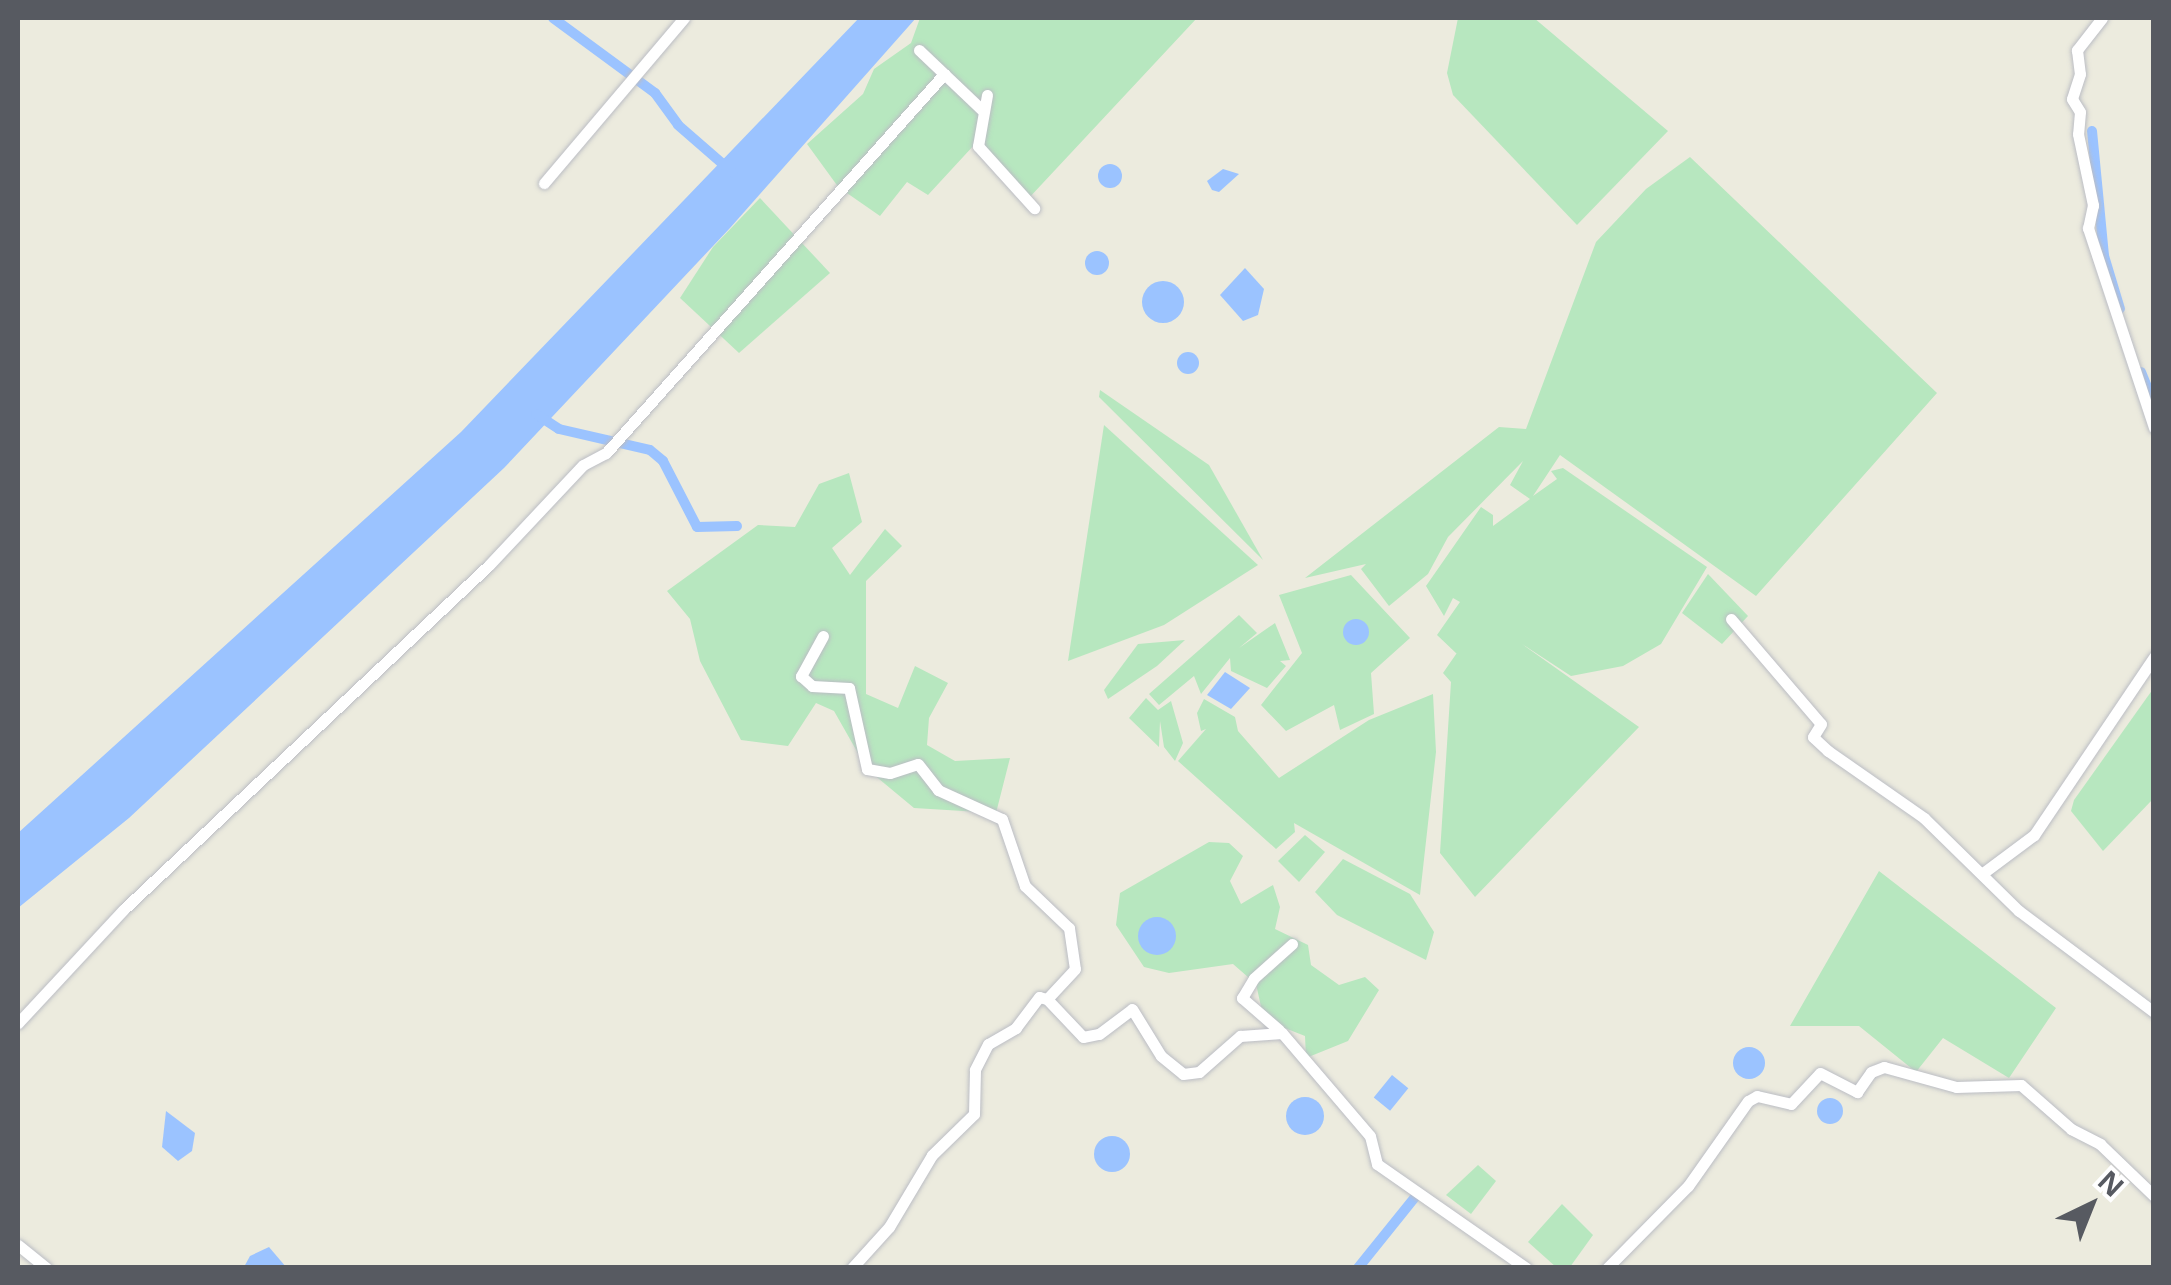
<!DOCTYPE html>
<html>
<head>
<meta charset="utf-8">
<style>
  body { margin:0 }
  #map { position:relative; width:2171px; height:1285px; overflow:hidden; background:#ecebde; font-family:"Noto Sans",sans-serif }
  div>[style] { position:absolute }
  .green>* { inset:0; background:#b7e7bf }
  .water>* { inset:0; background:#9bc3ff; transform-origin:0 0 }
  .round { border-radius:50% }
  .canal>* { height:10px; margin:-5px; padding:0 5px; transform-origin:5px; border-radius:5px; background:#9bc3ff }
  .roads { filter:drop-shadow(0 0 2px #bbbdc4) drop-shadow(0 0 2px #bbbdc4) }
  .street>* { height:11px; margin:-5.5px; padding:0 5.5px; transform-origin:5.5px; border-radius:5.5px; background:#fff }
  span { translate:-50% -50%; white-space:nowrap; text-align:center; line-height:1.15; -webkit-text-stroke:9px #fff; paint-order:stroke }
  .frame { position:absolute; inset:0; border:20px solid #575a61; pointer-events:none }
  .north { position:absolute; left:2041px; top:1155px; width:100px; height:100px; -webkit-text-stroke:8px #fff; paint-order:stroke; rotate:43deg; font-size:28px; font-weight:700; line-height:40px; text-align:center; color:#575a61 }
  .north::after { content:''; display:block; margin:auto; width:35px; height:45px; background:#575a61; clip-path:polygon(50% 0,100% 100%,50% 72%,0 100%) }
</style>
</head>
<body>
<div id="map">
  <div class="green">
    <i style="clip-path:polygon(920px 18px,1197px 18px,1028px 199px,979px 146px,981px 106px,912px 45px,941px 74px,839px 188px,807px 144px,863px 94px,874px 69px,911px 43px)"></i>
    <i style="clip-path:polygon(1458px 18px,1534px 18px,1668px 131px,1577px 225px,1453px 95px,1447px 73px)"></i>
    <i style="clip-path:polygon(944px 76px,980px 109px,975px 144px,928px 195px,907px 182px,880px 216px,844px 191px)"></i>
    <i style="clip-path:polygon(1690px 157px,1937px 393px,1756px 596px,1560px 455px,1533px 496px,1557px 479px,1551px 471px,1563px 468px,1707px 567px,1661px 644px,1623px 666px,1571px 676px,1522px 644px,1639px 727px,1475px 897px,1440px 853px,1451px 682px,1443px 673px,1461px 647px,1457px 654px,1437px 635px,1460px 602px,1453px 598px,1444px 616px,1426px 586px,1481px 507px,1493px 515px,1493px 526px,1530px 499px,1510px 485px,1523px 461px,1448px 537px,1428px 574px,1389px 606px,1361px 569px,1366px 564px,1305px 578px,1499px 427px,1526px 429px,1596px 242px,1646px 189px)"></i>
    <i style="clip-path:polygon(760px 198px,830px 273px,739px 353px,680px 298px,713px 247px)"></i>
    <i style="clip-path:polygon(1100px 390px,1209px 465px,1263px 560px,1099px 397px)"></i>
    <i style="clip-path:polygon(1104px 425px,1258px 565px,1164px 625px,1068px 661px)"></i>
    <i style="clip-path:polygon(849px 473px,862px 522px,832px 548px,850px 575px,885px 529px,902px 546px,866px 581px,866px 694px,898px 708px,915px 666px,948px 683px,929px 718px,927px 745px,955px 761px,1010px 758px,996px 813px,914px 808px,867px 769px,834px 711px,816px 703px,788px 746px,741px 740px,700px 661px,690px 619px,667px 591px,758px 525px,795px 527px,819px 484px)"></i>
    <i style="clip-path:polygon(1708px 574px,1748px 616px,1722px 644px,1682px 613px)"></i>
    <i style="clip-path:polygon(1351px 575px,1410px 638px,1371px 673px,1374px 714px,1340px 730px,1334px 705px,1286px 731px,1261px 705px,1302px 653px,1279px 595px)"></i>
    <i style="clip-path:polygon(1239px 615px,1257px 633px,1239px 648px,1275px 623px,1290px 660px,1280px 661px,1286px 666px,1267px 688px,1231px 671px,1230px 658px,1201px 694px,1194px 676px,1159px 705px,1149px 694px)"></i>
    <i style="clip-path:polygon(1185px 640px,1157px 666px,1108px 699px,1104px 690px,1138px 644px)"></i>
    <i style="clip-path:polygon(2153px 689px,2153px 799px,2103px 851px,2071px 811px,2074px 800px)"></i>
    <i style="clip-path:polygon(1433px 694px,1436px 752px,1420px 895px,1294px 823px,1295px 832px,1276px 849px,1178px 761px,1206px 729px,1201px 731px,1197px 713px,1204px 699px,1235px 717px,1238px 731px,1279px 778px,1369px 720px)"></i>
    <i style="clip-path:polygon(1146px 698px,1158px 710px,1171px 701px,1183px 743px,1175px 761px,1164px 747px,1160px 721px,1159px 747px,1129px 718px)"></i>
    <i style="clip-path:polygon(1305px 835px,1325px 852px,1299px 882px,1278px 861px)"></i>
    <i style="clip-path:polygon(1209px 842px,1229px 843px,1243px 856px,1230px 881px,1241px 904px,1273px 885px,1280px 907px,1275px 929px,1308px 945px,1311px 965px,1339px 985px,1365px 977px,1379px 990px,1348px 1041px,1306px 1058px,1305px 1036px,1264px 1020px,1256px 984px,1233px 964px,1169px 973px,1144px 967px,1116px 925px,1120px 893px)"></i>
    <i style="clip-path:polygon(1343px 859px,1410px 894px,1434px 932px,1426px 960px,1337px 915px,1315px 892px)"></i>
    <i style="clip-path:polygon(1879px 871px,2056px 1008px,2009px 1078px,1943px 1038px,1916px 1072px,1859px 1026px,1790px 1026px)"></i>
    <i style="clip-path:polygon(1478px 1165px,1496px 1181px,1471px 1214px,1446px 1195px)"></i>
    <i style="clip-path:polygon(1562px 1204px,1593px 1235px,1570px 1267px,1556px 1267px,1528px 1242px)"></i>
  </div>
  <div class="water">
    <i style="clip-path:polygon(859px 18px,916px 18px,730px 228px,504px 468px,129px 818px,18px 908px,18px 833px,461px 432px)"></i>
    <i class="round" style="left:1098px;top:164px;width:24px;height:24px"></i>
    <i style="clip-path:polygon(1223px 169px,1239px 174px,1219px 192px,1212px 190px,1207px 181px)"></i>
    <i class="round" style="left:1085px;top:251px;width:24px;height:24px"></i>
    <i style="clip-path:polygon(1245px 268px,1264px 289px,1258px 315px,1243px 321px,1220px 295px)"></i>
    <i class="round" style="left:1142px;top:281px;width:42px;height:42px"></i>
    <i class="round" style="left:1177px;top:352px;width:22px;height:22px"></i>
    <i class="round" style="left:1343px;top:619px;width:26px;height:26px"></i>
    <i style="clip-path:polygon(1225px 672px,1250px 688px,1231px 709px,1207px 695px)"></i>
    <i class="round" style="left:1138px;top:917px;width:38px;height:38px"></i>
    <i class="round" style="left:1733px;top:1047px;width:32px;height:32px"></i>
    <i style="left:1392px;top:1075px;width:21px;height:29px;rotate:39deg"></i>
    <i class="round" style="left:1286px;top:1097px;width:38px;height:38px"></i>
    <i class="round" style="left:1817px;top:1098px;width:26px;height:26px"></i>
    <i style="clip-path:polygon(166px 1111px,195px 1133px,192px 1151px,178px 1161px,162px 1147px)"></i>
    <i class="round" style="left:1094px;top:1136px;width:36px;height:36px"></i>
    <i style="clip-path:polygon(269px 1247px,286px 1267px,244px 1267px,250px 1256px)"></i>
  </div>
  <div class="canal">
    <i style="left:553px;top:18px;width:127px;rotate:36.3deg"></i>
    <i style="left:655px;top:93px;width:39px;rotate:54deg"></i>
    <i style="left:678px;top:125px;width:72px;rotate:41deg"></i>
    <i style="left:2092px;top:131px;width:126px;rotate:84.5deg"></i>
    <i style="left:2104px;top:256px;width:55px;rotate:73.2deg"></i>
    <i style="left:2141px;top:372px;width:35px;rotate:68deg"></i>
    <i style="left:536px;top:414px;width:27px;rotate:33deg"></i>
    <i style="left:559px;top:429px;width:93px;rotate:13deg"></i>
    <i style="left:650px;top:450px;width:17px;rotate:40deg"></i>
    <i style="left:663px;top:461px;width:74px;rotate:62.7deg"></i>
    <i style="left:697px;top:527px;width:40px;rotate:-1.4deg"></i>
    <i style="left:1358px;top:1268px;width:91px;rotate:-51.2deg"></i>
  </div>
  <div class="roads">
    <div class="street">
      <i style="left:2102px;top:18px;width:41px;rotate:128deg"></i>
      <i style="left:2077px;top:50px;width:24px;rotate:83deg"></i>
      <i style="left:2080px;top:74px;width:26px;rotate:108deg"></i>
      <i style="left:2072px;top:99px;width:15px;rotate:58deg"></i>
      <i style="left:2080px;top:112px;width:22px;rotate:95deg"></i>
      <i style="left:2078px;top:134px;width:73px;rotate:78.1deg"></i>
      <i style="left:2093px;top:205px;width:24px;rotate:102deg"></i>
      <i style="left:2088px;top:228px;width:210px;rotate:71.7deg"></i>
      <i style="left:919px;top:50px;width:86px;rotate:43.6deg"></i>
      <i style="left:987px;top:95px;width:52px;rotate:100deg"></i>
      <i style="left:978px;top:146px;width:84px;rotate:47.9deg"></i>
      <i style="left:544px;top:183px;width:216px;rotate:-49.7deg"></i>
      <i style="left:1731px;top:619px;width:138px;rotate:49.4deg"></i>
      <i style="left:1821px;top:724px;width:15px;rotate:122deg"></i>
      <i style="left:1813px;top:737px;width:21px;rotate:43deg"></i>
      <i style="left:1828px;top:751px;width:117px;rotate:34.9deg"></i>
      <i style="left:1924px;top:818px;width:133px;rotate:44.4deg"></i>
      <i style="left:2019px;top:911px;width:169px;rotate:36.8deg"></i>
      <i style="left:823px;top:636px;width:46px;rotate:118.8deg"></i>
      <i style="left:801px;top:676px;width:15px;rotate:42deg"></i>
      <i style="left:812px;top:686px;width:37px;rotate:3deg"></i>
      <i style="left:849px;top:688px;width:83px;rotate:77.5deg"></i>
      <i style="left:867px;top:769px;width:23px;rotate:10deg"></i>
      <i style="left:890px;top:773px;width:29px;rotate:-18deg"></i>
      <i style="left:918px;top:764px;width:33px;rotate:52deg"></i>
      <i style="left:938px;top:790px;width:70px;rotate:24.4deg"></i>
      <i style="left:1002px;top:819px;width:71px;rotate:71.1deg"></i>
      <i style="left:1025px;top:886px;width:61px;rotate:43.7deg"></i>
      <i style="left:1069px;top:928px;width:41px;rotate:81.7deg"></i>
      <i style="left:1075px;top:969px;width:41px;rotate:133deg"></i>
      <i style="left:1047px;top:999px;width:8px;rotate:-166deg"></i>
      <i style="left:1039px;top:997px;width:39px;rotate:127deg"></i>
      <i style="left:1016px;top:1028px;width:32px;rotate:150deg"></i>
      <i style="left:988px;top:1044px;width:29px;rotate:117deg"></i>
      <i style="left:975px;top:1070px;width:44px;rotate:91.3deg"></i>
      <i style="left:974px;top:1114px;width:59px;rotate:135.7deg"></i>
      <i style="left:932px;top:1155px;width:84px;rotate:120.8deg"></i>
      <i style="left:889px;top:1227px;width:55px;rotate:132.1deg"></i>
      <i style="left:1983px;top:873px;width:64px;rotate:-36.7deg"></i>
      <i style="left:2034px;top:835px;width:215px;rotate:-56deg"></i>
      <i style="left:1047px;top:999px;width:52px;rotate:46.5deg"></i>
      <i style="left:1083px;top:1037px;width:16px;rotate:-11deg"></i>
      <i style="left:1099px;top:1034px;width:41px;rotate:-37.1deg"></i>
      <i style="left:1132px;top:1009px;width:55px;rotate:58.3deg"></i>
      <i style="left:1161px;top:1056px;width:28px;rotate:39deg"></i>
      <i style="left:1183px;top:1074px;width:16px;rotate:-7deg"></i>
      <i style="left:1199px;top:1072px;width:55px;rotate:-41.3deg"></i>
      <i style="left:1240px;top:1036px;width:42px;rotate:-4.1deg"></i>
      <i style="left:1282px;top:1033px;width:135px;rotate:49.5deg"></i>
      <i style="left:1370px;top:1136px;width:29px;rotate:76deg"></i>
      <i style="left:1377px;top:1164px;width:182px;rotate:34.9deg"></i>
      <i style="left:18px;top:1023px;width:154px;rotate:-47.1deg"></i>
      <i style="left:123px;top:910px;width:503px;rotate:-43.31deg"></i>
      <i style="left:489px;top:565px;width:137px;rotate:-46.8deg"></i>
      <i style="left:583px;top:465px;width:26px;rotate:-28deg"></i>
      <i style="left:606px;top:453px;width:508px;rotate:-48.27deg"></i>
      <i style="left:1279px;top:1030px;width:49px;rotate:-139.1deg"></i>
      <i style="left:1242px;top:998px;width:23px;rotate:-59deg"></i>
      <i style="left:1254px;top:978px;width:51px;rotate:-41.8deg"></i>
      <i style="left:18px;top:1245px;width:36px;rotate:39deg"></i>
      <i style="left:1607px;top:1268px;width:115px;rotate:-45.4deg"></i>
      <i style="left:1688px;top:1186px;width:104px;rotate:-54.8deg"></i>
      <i style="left:1748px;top:1101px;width:10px;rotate:-29deg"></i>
      <i style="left:1757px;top:1096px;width:35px;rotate:13deg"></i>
      <i style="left:1791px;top:1104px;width:42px;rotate:-46.9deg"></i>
      <i style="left:1820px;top:1073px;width:42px;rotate:27.2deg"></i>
      <i style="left:1857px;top:1092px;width:24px;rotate:-55deg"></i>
      <i style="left:1871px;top:1072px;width:14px;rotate:-21deg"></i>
      <i style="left:1884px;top:1067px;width:75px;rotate:15.5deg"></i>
      <i style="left:1956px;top:1087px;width:65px;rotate:-1.8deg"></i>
      <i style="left:2021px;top:1085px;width:67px;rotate:41.3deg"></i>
      <i style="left:2071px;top:1129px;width:33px;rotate:27deg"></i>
      <i style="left:2100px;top:1144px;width:75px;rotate:43.9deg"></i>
    </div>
  </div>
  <div class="frame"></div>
  <div class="north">N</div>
</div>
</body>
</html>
